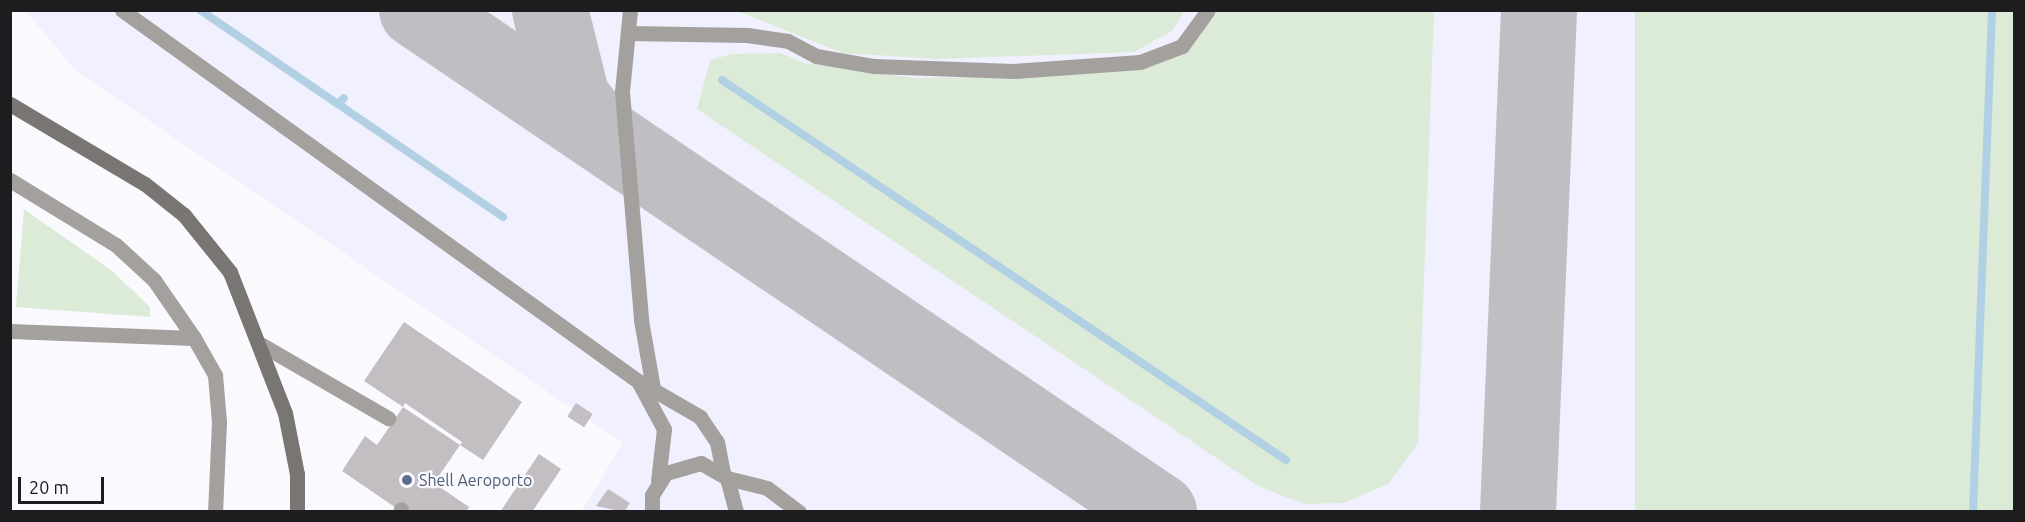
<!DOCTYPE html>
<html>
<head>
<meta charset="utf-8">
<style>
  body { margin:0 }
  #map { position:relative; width:2025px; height:522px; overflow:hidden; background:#f9f9fe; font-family:Ubuntu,sans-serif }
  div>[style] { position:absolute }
  .built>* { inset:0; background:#f0f0fe }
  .green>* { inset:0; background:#dcebd8; transform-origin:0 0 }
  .stream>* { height:8px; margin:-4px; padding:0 4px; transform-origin:4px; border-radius:4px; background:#b2d0e4 }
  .taxiway>* { height:76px; margin:-38px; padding:0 38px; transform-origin:38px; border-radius:38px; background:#bfbfc3 }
  .building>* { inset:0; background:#c3bec2; transform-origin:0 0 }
  .service>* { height:15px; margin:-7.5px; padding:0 7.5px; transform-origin:7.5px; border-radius:7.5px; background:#a3a09e }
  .secondary>* { height:15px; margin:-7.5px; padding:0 7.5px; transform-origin:7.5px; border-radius:7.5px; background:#797573 }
  .dots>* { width:16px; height:16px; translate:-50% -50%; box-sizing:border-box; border:3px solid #f9f9fe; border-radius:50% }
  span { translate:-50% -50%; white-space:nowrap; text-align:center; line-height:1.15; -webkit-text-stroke:4.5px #f9f9fe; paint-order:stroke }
  .service-label { font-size:16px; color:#4e5e75 }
  .left { translate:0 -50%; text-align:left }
  .frame { position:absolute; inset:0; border:12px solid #1d1d1f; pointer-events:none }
  .scale { position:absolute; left:18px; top:477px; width:86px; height:27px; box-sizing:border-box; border:3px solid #1d1d1f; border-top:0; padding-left:8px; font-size:18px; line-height:21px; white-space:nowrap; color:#1d1d1f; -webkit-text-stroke:4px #f9f9fe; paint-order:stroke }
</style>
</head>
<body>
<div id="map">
  <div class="built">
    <i style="clip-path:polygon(26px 11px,2014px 11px,2014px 511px,582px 511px,623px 443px,75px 70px)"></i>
  </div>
  <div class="green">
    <i style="clip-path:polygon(737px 11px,737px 10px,1185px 11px,1172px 31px,1134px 52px,937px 59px,843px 53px)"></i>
    <i style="clip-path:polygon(1209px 11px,1434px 11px,1418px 443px,1388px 484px,1344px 503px,1304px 504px,1258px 486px,697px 109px,710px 60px,732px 54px,781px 53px,804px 63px,916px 78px,1025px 77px,1173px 55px)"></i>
    <i style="left:1635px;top:11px;width:379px;height:500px"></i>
    <i style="clip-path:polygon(24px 209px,112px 271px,150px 307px,150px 317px,16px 307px)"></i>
  </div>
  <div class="stream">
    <i style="left:200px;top:10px;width:167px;rotate:34.3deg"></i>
    <i style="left:338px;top:104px;width:8px;rotate:-45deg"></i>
    <i style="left:722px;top:80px;width:680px;rotate:33.97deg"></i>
    <i style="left:338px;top:104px;width:200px;rotate:34.4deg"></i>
    <i style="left:1973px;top:512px;width:502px;rotate:-87.83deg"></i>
  </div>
  <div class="taxiway">
    <i style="left:417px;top:10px;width:896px;rotate:34.08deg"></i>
    <i style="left:550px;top:10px;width:91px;rotate:76deg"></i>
    <i style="left:572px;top:98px;width:39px;rotate:53deg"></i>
    <i style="left:1518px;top:512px;width:502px;rotate:-87.6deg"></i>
  </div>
  <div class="building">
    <i style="clip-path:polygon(evenodd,404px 322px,522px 402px,483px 460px,460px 445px,434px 483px,469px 507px,466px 512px,402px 512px,342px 471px,365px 436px,377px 445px,403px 407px,364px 381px,404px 322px,405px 403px,462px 442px,460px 445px,403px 407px,405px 403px)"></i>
    <i style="left:576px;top:403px;width:20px;height:16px;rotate:33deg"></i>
    <i style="clip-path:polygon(539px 454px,561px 469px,532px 512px,500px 512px)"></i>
    <i style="clip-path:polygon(608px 489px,630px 503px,624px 512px,596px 506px)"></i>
  </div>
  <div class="service">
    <i style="left:122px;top:10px;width:636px;rotate:35.72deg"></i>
    <i style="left:638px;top:381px;width:72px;rotate:30.1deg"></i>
    <i style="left:700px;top:417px;width:30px;rotate:56deg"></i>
    <i style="left:717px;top:442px;width:33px;rotate:79deg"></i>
    <i style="left:630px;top:10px;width:82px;rotate:95.6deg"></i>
    <i style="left:622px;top:92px;width:229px;rotate:85.2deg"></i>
    <i style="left:641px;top:320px;width:69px;rotate:80deg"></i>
    <i style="left:629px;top:33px;width:118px;rotate:1deg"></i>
    <i style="left:747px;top:35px;width:41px;rotate:8.3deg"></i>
    <i style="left:788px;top:41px;width:32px;rotate:28deg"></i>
    <i style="left:816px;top:56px;width:59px;rotate:9.8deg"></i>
    <i style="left:874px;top:66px;width:140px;rotate:2deg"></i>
    <i style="left:1014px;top:71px;width:126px;rotate:-4.1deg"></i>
    <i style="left:1140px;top:62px;width:45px;rotate:-20.9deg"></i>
    <i style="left:1182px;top:46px;width:44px;rotate:-54.2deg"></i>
    <i style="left:10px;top:180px;width:124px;rotate:31.5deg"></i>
    <i style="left:116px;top:245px;width:52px;rotate:42.6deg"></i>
    <i style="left:154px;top:280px;width:70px;rotate:55.4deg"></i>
    <i style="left:194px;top:338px;width:43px;rotate:60.4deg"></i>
    <i style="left:215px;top:375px;width:47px;rotate:85.1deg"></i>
    <i style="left:219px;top:422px;width:90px;rotate:92.5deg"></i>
    <i style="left:10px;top:331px;width:184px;rotate:2.2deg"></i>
    <i style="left:262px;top:345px;width:146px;rotate:30.1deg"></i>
    <i style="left:638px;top:381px;width:55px;rotate:61.6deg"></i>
    <i style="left:664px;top:429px;width:52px;rotate:96.6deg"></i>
    <i style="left:727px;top:478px;width:41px;rotate:14deg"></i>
    <i style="left:767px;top:488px;width:40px;rotate:37deg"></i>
    <i style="left:400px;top:512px;width:3px;rotate:-72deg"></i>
    <i style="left:652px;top:512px;width:17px;rotate:-90deg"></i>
    <i style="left:652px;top:495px;width:26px;rotate:-58deg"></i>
    <i style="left:666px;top:473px;width:36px;rotate:-16deg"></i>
    <i style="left:701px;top:463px;width:30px;rotate:30deg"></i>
    <i style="left:727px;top:478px;width:35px;rotate:75deg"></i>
  </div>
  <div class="secondary">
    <i style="left:10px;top:104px;width:157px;rotate:30.7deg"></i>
    <i style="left:145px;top:184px;width:50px;rotate:38.5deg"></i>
    <i style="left:184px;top:215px;width:73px;rotate:51.1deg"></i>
    <i style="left:230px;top:272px;width:151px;rotate:68.7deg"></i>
    <i style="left:285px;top:413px;width:62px;rotate:78.9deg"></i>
    <i style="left:297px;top:474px;width:38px;rotate:90deg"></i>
  </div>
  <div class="dots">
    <i style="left:407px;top:480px;background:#5c6f8a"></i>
  </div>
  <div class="service-label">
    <span class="left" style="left:419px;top:480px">Shell Aeroporto</span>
  </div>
  <div class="frame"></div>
  <div class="scale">20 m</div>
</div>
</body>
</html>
